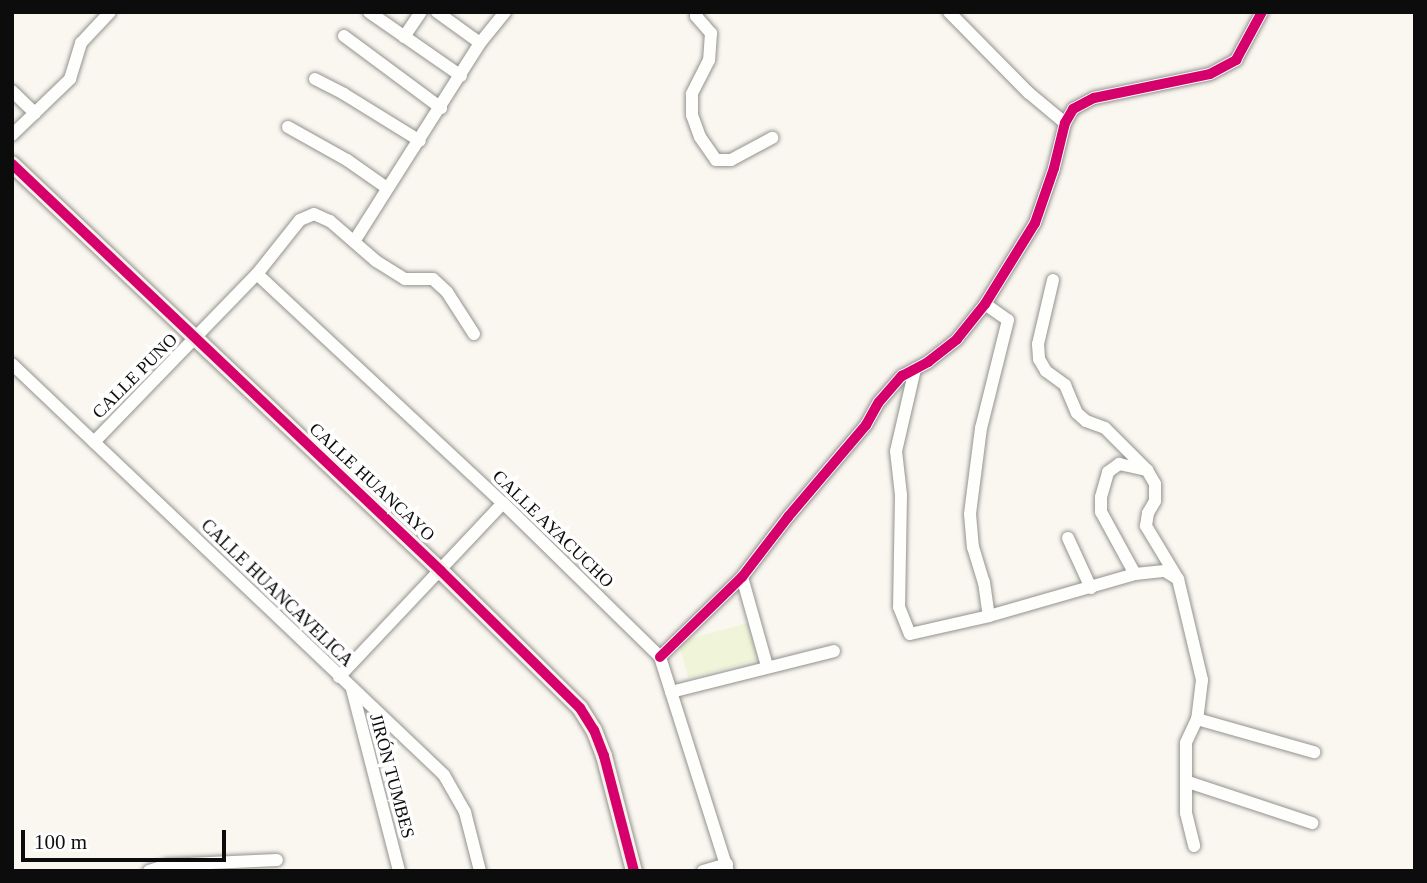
<!DOCTYPE html>
<html>
<head>
<meta charset="utf-8">
<style>
  body { margin:0 }
  #map { position:relative; width:1427px; height:883px; overflow:hidden; background:#faf7f0; font-family:Georgia,serif }
  div>[style] { position:absolute }
  .pitch>* { inset:0; background:#f0f4d8; transform-origin:0 0 }
  .roads { filter:drop-shadow(0 0 2px #93928f) drop-shadow(0 0 2px #93928f) }
  .street>* { height:12px; margin:-6px; padding:0 6px; transform-origin:6px; border-radius:6px; background:#fefefd }
  .secondary>* { height:16px; margin:-8px; padding:0 8px; transform-origin:8px; border-radius:8px; background:#f4f1e8 }
  .cycleway>* { height:10px; margin:-5px; padding:0 5px; transform-origin:5px; border-radius:5px; background:#d6006c }
  span { translate:-50% -50%; white-space:nowrap; text-align:center; line-height:1.15; -webkit-text-stroke:7px #fff; paint-order:stroke }
  .street-label { font-size:18px; color:#0c0c0c }
  .frame { position:absolute; inset:0; border:14px solid #0c0c0c; pointer-events:none }
  .scale { position:absolute; left:21px; top:830px; width:205px; height:32px; box-sizing:border-box; border:4px solid #0c0c0c; border-top:0; padding-left:9px; font-size:21px; line-height:24px; white-space:nowrap; color:#0c0c0c; -webkit-text-stroke:5px #fff; paint-order:stroke }
</style>
</head>
<body>
<div id="map">
  <div class="pitch">
    <i style="left:748px;top:623px;width:38px;height:72px;rotate:75deg"></i>
  </div>
  <div class="roads">
    <div class="street">
      <i style="left:369px;top:12px;width:112px;rotate:34.8deg"></i>
      <i style="left:437px;top:12px;width:53px;rotate:35.8deg"></i>
      <i style="left:697px;top:12px;width:4px;rotate:104deg"></i>
      <i style="left:696px;top:16px;width:23px;rotate:49deg"></i>
      <i style="left:711px;top:33px;width:27px;rotate:94deg"></i>
      <i style="left:709px;top:60px;width:38px;rotate:117deg"></i>
      <i style="left:692px;top:94px;width:21px;rotate:90deg"></i>
      <i style="left:692px;top:115px;width:23px;rotate:70deg"></i>
      <i style="left:700px;top:137px;width:28px;rotate:55deg"></i>
      <i style="left:716px;top:160px;width:15px"></i>
      <i style="left:731px;top:160px;width:47px;rotate:-28.2deg"></i>
      <i style="left:949px;top:12px;width:114px;rotate:45.4deg"></i>
      <i style="left:1029px;top:93px;width:47px;rotate:39.8deg"></i>
      <i style="left:344px;top:36px;width:121px;rotate:36.6deg"></i>
      <i style="left:404px;top:37px;width:30px;rotate:-56deg"></i>
      <i style="left:315px;top:79px;width:33px;rotate:27deg"></i>
      <i style="left:344px;top:94px;width:89px;rotate:31.7deg"></i>
      <i style="left:12px;top:91px;width:32px;rotate:44deg"></i>
      <i style="left:288px;top:127px;width:68px;rotate:29.2deg"></i>
      <i style="left:347px;top:160px;width:49px;rotate:35deg"></i>
      <i style="left:12px;top:135px;width:81px;rotate:-44deg"></i>
      <i style="left:70px;top:79px;width:38px;rotate:-73deg"></i>
      <i style="left:81px;top:43px;width:42px;rotate:-46.9deg"></i>
      <i style="left:355px;top:240px;width:233px;rotate:-57.6deg"></i>
      <i style="left:480px;top:43px;width:40px;rotate:-51deg"></i>
      <i style="left:257px;top:274px;width:336px;rotate:43deg"></i>
      <i style="left:503px;top:503px;width:220px;rotate:44.4deg"></i>
      <i style="left:660px;top:657px;width:225px;rotate:72.4deg"></i>
      <i style="left:1053px;top:280px;width:66px;rotate:103.2deg"></i>
      <i style="left:1038px;top:344px;width:15px;rotate:86deg"></i>
      <i style="left:1039px;top:359px;width:14px;rotate:60deg"></i>
      <i style="left:1046px;top:371px;width:24px;rotate:36deg"></i>
      <i style="left:1065px;top:385px;width:30px;rotate:67deg"></i>
      <i style="left:1077px;top:413px;width:12px;rotate:42deg"></i>
      <i style="left:1086px;top:421px;width:20px;rotate:20deg"></i>
      <i style="left:1105px;top:428px;width:59px;rotate:45deg"></i>
      <i style="left:1147px;top:470px;width:16px;rotate:60deg"></i>
      <i style="left:1155px;top:484px;width:17px;rotate:90deg"></i>
      <i style="left:1155px;top:501px;width:14px;rotate:120deg"></i>
      <i style="left:1148px;top:513px;width:13px;rotate:99deg"></i>
      <i style="left:1146px;top:526px;width:62px;rotate:58.9deg"></i>
      <i style="left:985px;top:304px;width:28px;rotate:35deg"></i>
      <i style="left:1008px;top:320px;width:111px;rotate:104deg"></i>
      <i style="left:981px;top:428px;width:87px;rotate:97.3deg"></i>
      <i style="left:970px;top:514px;width:33px;rotate:85deg"></i>
      <i style="left:973px;top:547px;width:37px;rotate:73deg"></i>
      <i style="left:984px;top:582px;width:34px;rotate:82deg"></i>
      <i style="left:12px;top:364px;width:596px;rotate:43.57deg"></i>
      <i style="left:444px;top:775px;width:43px;rotate:60.4deg"></i>
      <i style="left:465px;top:812px;width:61px;rotate:75.7deg"></i>
      <i style="left:915px;top:369px;width:84px;rotate:103deg"></i>
      <i style="left:896px;top:451px;width:44px;rotate:83.5deg"></i>
      <i style="left:901px;top:495px;width:112px;rotate:91deg"></i>
      <i style="left:899px;top:607px;width:29px;rotate:68deg"></i>
      <i style="left:910px;top:634px;width:81px;rotate:-12.8deg"></i>
      <i style="left:989px;top:616px;width:152px;rotate:-16deg"></i>
      <i style="left:1135px;top:574px;width:30px;rotate:-6deg"></i>
      <i style="left:1165px;top:571px;width:15px;rotate:32deg"></i>
      <i style="left:1178px;top:579px;width:104px;rotate:76.6deg"></i>
      <i style="left:1202px;top:680px;width:39px;rotate:97deg"></i>
      <i style="left:1197px;top:719px;width:26px;rotate:115deg"></i>
      <i style="left:1186px;top:743px;width:70px;rotate:90deg"></i>
      <i style="left:1186px;top:813px;width:34px;rotate:76deg"></i>
      <i style="left:94px;top:442px;width:234px;rotate:-45.9deg"></i>
      <i style="left:257px;top:274px;width:69px;rotate:-51.5deg"></i>
      <i style="left:300px;top:220px;width:15px;rotate:-23deg"></i>
      <i style="left:314px;top:214px;width:17px;rotate:24deg"></i>
      <i style="left:330px;top:221px;width:61px;rotate:41deg"></i>
      <i style="left:376px;top:261px;width:34px;rotate:32deg"></i>
      <i style="left:405px;top:279px;width:28px"></i>
      <i style="left:433px;top:279px;width:19px;rotate:43deg"></i>
      <i style="left:447px;top:292px;width:50px;rotate:57.3deg"></i>
      <i style="left:1068px;top:538px;width:55px;rotate:65.3deg"></i>
      <i style="left:1135px;top:574px;width:71px;rotate:-118.7deg"></i>
      <i style="left:1101px;top:512px;width:15px;rotate:-90deg"></i>
      <i style="left:1101px;top:497px;width:26px;rotate:-74deg"></i>
      <i style="left:1108px;top:472px;width:14px;rotate:-36deg"></i>
      <i style="left:1119px;top:464px;width:29px;rotate:12deg"></i>
      <i style="left:742px;top:577px;width:92px;rotate:74.3deg"></i>
      <i style="left:660px;top:657px;width:115px;rotate:-44.3deg"></i>
      <i style="left:742px;top:577px;width:76px;rotate:-52.5deg"></i>
      <i style="left:788px;top:517px;width:121px;rotate:-49.7deg"></i>
      <i style="left:866px;top:425px;width:26px;rotate:-61deg"></i>
      <i style="left:879px;top:402px;width:35px;rotate:-49deg"></i>
      <i style="left:902px;top:376px;width:30px;rotate:-28deg"></i>
      <i style="left:928px;top:362px;width:37px;rotate:-38deg"></i>
      <i style="left:957px;top:339px;width:45px;rotate:-51.3deg"></i>
      <i style="left:985px;top:304px;width:95px;rotate:-58.3deg"></i>
      <i style="left:1035px;top:223px;width:58px;rotate:-70.9deg"></i>
      <i style="left:1054px;top:168px;width:46px;rotate:-76.3deg"></i>
      <i style="left:1065px;top:123px;width:16px;rotate:-60deg"></i>
      <i style="left:1073px;top:109px;width:24px;rotate:-28deg"></i>
      <i style="left:1094px;top:98px;width:118px;rotate:-11.7deg"></i>
      <i style="left:1210px;top:74px;width:30px;rotate:-28deg"></i>
      <i style="left:1236px;top:60px;width:55px;rotate:-61.6deg"></i>
      <i style="left:339px;top:677px;width:239px;rotate:-46.7deg"></i>
      <i style="left:352px;top:689px;width:188px;rotate:75.5deg"></i>
      <i style="left:671px;top:692px;width:168px;rotate:-14.1deg"></i>
      <i style="left:1197px;top:719px;width:122px;rotate:15.8deg"></i>
      <i style="left:1188px;top:782px;width:131px;rotate:18.3deg"></i>
      <i style="left:149px;top:871px;width:19px;rotate:-18deg"></i>
      <i style="left:167px;top:865px;width:110px;rotate:-2.6deg"></i>
      <i style="left:703px;top:871px;width:25px;rotate:-16deg"></i>
    </div>
    <div class="secondary">
      <i style="left:12px;top:164px;width:591px;rotate:43.49deg"></i>
      <i style="left:441px;top:571px;width:195px;rotate:44.6deg"></i>
      <i style="left:580px;top:708px;width:26px;rotate:58deg"></i>
      <i style="left:594px;top:730px;width:28px;rotate:69deg"></i>
      <i style="left:604px;top:756px;width:119px;rotate:75.4deg"></i>
    </div>
  </div>
  <div class="cycleway">
    <i style="left:12px;top:164px;width:591px;rotate:43.49deg"></i>
    <i style="left:441px;top:571px;width:195px;rotate:44.6deg"></i>
    <i style="left:580px;top:708px;width:26px;rotate:58deg"></i>
    <i style="left:594px;top:730px;width:28px;rotate:69deg"></i>
    <i style="left:604px;top:756px;width:119px;rotate:75.4deg"></i>
    <i style="left:660px;top:657px;width:115px;rotate:-44.3deg"></i>
    <i style="left:742px;top:577px;width:76px;rotate:-52.5deg"></i>
    <i style="left:788px;top:517px;width:121px;rotate:-49.7deg"></i>
    <i style="left:866px;top:425px;width:26px;rotate:-61deg"></i>
    <i style="left:879px;top:402px;width:35px;rotate:-49deg"></i>
    <i style="left:902px;top:376px;width:30px;rotate:-28deg"></i>
    <i style="left:928px;top:362px;width:37px;rotate:-38deg"></i>
    <i style="left:957px;top:339px;width:45px;rotate:-51.3deg"></i>
    <i style="left:985px;top:304px;width:95px;rotate:-58.3deg"></i>
    <i style="left:1035px;top:223px;width:58px;rotate:-70.9deg"></i>
    <i style="left:1054px;top:168px;width:46px;rotate:-76.3deg"></i>
    <i style="left:1065px;top:123px;width:16px;rotate:-60deg"></i>
    <i style="left:1073px;top:109px;width:24px;rotate:-28deg"></i>
    <i style="left:1094px;top:98px;width:118px;rotate:-11.7deg"></i>
    <i style="left:1210px;top:74px;width:30px;rotate:-28deg"></i>
    <i style="left:1236px;top:60px;width:55px;rotate:-61.6deg"></i>
  </div>
  <div class="street-label">
    <span style="left:135px;top:376px;rotate:-45deg">CALLE PUNO</span>
    <span style="left:372px;top:482px;rotate:43deg">CALLE HUANCAYO</span>
    <span style="left:553px;top:529px;rotate:44deg">CALLE AYACUCHO</span>
    <span style="left:277px;top:593px;rotate:44deg">CALLE HUANCAVELICA</span>
    <span style="left:392px;top:776px;rotate:75deg">JIRÓN TUMBES</span>
  </div>
  <div class="frame"></div>
  <div class="scale">100 m</div>
</div>
</body>
</html>
